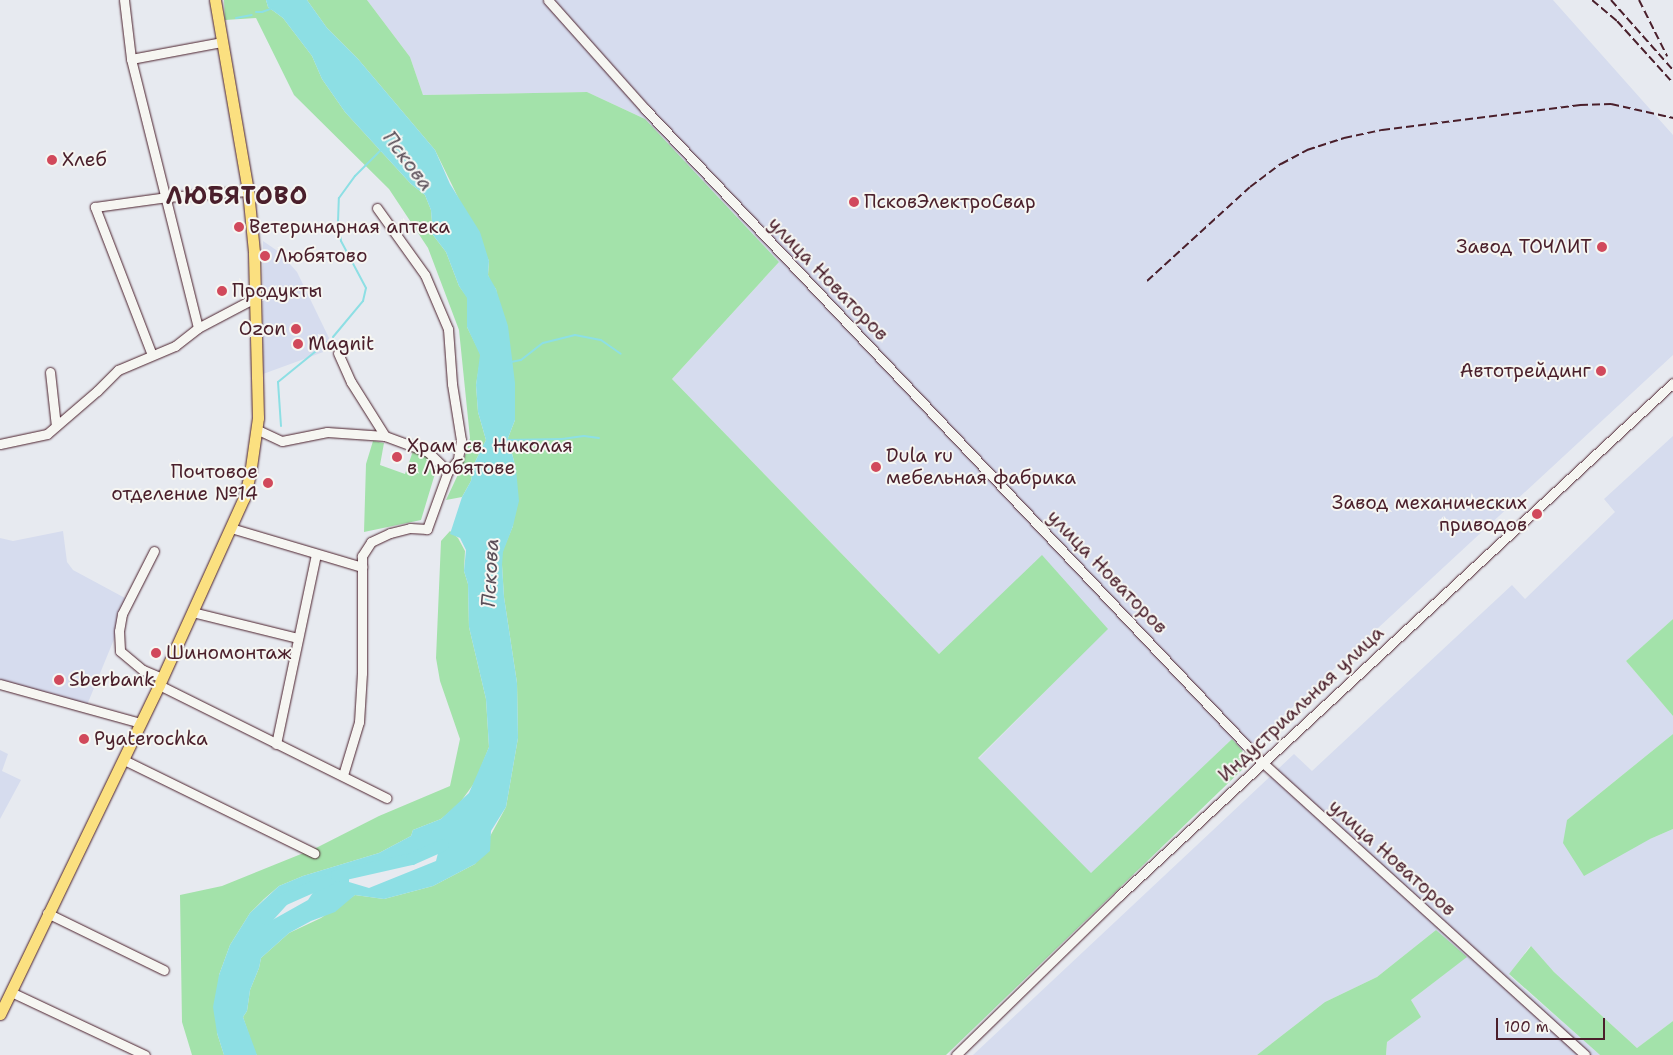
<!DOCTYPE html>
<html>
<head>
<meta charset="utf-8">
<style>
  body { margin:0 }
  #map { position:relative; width:1673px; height:1055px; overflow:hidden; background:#e7eaf0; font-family:"Shantell Sans",sans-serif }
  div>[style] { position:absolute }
  .built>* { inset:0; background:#d6dcee }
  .green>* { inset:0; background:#a3e2aa }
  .water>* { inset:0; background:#8ddfe4 }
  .stream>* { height:2px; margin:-1px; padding:0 1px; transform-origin:1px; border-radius:1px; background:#8ddfe4 }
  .river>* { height:12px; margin:-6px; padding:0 6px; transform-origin:6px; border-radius:6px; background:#8ddfe4 }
  .roads { filter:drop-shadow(0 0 1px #4a1f2b) drop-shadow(0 0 1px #4a1f2b) }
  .minor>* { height:9px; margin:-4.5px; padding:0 4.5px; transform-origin:4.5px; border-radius:4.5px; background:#f6f6f2 }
  .major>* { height:11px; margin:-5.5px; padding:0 5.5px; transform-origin:5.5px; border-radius:5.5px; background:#fbe080 }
  .rail>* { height:2px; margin-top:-1px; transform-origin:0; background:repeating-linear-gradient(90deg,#4a1f2b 0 8px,transparent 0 12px) }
  .dots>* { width:14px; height:14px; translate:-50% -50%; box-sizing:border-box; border:2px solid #f6f6f2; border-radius:50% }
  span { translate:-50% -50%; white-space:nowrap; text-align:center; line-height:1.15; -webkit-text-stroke:4px #f6f6f2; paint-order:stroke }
  .poi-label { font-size:19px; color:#4a1f2b }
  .left { translate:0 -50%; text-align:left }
  .right { translate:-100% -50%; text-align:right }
  .street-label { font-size:19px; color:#4a1f2b }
  .water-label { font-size:20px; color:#5b4f59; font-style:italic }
  .district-label { font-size:24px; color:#4a1f2b; font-weight:700; letter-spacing:1px }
  .scale { position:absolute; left:1496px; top:1018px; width:109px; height:22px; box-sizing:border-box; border:2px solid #4a1f2b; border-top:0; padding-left:6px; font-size:15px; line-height:18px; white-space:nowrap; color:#4a1f2b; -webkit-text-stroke:4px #f6f6f2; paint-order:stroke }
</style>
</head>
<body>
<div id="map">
  <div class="built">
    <i style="clip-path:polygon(367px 0,1553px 0,1673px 135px,1673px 355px,1244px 752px,1232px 739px,1091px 874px,978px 759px,1107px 629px,1042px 556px,939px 654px,672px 379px,779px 262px,645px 119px,587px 92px,423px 95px,410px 57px)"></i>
    <i style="clip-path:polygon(263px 241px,279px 252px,297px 272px,329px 338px,326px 351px,263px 374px)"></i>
    <i style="clip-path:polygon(1673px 436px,1673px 619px,1626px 661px,1673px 716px,1673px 734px,1567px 820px,1650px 839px,1673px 829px,1673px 1021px,1637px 1048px,1554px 972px,1530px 946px,1509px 975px,1600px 1055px,1386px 1055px,1387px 1042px,1420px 1017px,1411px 1000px,1466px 957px,1436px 930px,1377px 977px,1325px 1002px,1257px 1055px,973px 1055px,1294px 754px,1312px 771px,1512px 585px,1525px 599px,1615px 512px,1604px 499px)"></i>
    <i style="clip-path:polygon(63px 531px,67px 562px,73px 570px,125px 598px,117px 632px,87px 705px,0 681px,0 538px,13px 541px)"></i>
    <i style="clip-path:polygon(0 750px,8px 754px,2px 771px,21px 780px,0 819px)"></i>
  </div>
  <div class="green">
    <i style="clip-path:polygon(224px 0,266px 0,268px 7px,283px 18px,312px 56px,322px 79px,345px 112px,411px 184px,425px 195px,431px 210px,433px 235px,446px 252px,459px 286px,468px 298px,467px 327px,481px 355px,476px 385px,478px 412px,486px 440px,474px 464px,471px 481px,462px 497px,446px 500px,462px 466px,470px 438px,459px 330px,428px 248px,389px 189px,294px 95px,256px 18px,225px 20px)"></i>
    <i style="clip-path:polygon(307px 0,367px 0,410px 57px,423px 95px,587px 92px,645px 119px,779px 262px,672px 379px,939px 654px,1042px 555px,1108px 629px,978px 758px,1091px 873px,1232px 739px,1249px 758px,1248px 764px,946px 1055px,257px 1055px,255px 1053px,243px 1017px,247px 1011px,250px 990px,259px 968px,261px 958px,289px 933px,321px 918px,355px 895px,384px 899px,433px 886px,475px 864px,506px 807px,518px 738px,517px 683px,504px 597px,502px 565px,502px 552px,513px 526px,516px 469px,508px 438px,515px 420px,496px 289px,491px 283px,488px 275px,489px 261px,435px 150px,358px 59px,327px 28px)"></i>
    <i style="clip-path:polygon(373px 441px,384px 443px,380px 465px,405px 474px,413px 451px,424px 454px,437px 467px,421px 520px,364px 532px,366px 464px)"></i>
    <i style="clip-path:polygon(450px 531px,458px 538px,465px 551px,464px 571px,468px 584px,469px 627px,486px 699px,489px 747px,475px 782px,459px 804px,441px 819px,413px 830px,411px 836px,379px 853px,303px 876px,279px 886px,264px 899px,250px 913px,230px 945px,219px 975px,217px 1033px,224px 1055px,192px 1055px,182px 1022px,180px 895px,222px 886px,316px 848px,379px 816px,450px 786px,460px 739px,440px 681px,436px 658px,441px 541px)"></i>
    <i style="clip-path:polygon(1673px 619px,1673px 716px,1626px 661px)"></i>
    <i style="clip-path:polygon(1673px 734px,1673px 829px,1650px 839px,1584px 876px,1563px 843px,1567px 820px)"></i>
    <i style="clip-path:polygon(1436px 930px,1467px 957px,1411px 1000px,1421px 1017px,1387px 1042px,1386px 1055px,1257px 1055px,1325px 1002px,1377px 977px)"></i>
    <i style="clip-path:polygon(1531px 946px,1554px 972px,1637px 1048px,1673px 1021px,1673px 1055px,1600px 1055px,1509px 974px)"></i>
  </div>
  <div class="water">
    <i style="clip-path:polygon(evenodd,266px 0,307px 0,327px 28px,358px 59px,435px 150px,450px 184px,480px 232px,489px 261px,488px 275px,496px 289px,508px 326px,515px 383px,515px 420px,508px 438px,516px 469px,519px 501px,513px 526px,503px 552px,502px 565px,504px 597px,517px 683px,518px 738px,506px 807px,491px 831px,490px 851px,475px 864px,433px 886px,384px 899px,355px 895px,335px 912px,311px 921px,289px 933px,261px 958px,259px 968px,250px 990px,247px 1011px,243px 1017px,257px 1055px,224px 1055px,217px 1033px,213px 1007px,219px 975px,230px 945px,250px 913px,279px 886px,303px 876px,379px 853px,411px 836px,413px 830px,441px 819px,469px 793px,489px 747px,486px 699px,469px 627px,468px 584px,464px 571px,466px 550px,460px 538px,450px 534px,462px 497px,471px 481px,474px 464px,486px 440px,478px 412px,476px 385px,480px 355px,467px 327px,467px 298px,459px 286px,446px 252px,433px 235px,431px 210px,425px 195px,411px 184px,345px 112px,322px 79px,312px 56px,283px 18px,268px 7px,266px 0,422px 850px,438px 853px,436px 861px,369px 888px,349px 882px,349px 875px,353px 872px,369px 868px,379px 869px,387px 865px,398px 865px,418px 851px,422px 850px,266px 0,312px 889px,314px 891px,308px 900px,267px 923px,267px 918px,284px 897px,312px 889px)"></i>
  </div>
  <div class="stream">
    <i style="left:256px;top:12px;width:6px"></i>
    <i style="left:262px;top:12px;width:12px;rotate:-20deg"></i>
    <i style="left:236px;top:18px;width:16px;rotate:-11deg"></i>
    <i style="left:333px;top:337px;width:47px;rotate:-50.2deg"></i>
    <i style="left:363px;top:301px;width:13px;rotate:-77deg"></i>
    <i style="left:366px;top:288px;width:53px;rotate:-118deg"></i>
    <i style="left:341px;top:241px;width:19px;rotate:-99deg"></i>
    <i style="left:338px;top:222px;width:24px;rotate:-88deg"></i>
    <i style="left:339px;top:198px;width:27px;rotate:-54deg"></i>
    <i style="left:355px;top:176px;width:38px;rotate:-45deg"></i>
    <i style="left:511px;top:362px;width:10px;rotate:-11deg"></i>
    <i style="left:521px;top:360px;width:28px;rotate:-38deg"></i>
    <i style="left:543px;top:343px;width:33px;rotate:-14deg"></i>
    <i style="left:575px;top:335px;width:26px;rotate:11deg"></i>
    <i style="left:601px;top:340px;width:24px;rotate:35deg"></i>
    <i style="left:281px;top:426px;width:44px;rotate:-93.9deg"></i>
    <i style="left:278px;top:382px;width:63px;rotate:-39.2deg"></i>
    <i style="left:507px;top:440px;width:55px;rotate:-1deg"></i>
    <i style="left:562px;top:439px;width:22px;rotate:-8deg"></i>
    <i style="left:584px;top:436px;width:15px;rotate:8deg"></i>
  </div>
  <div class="river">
    <i style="left:266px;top:919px;width:25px;rotate:-48deg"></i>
    <i style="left:283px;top:900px;width:59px;rotate:-24deg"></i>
    <i style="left:337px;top:876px;width:77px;rotate:-12.8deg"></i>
    <i style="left:412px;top:859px;width:34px;rotate:-24deg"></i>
  </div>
  <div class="roads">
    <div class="minor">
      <i style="left:124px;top:0;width:59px;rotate:83.2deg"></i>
      <i style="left:131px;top:59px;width:277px;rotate:76deg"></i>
      <i style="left:548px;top:0;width:146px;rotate:48.3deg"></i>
      <i style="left:645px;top:109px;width:898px;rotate:46.62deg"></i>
      <i style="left:1262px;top:762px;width:436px;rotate:42.2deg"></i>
      <i style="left:131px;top:59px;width:93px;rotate:-10.6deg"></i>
      <i style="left:377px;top:208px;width:82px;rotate:54.4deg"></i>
      <i style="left:425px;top:275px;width:59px;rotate:66.9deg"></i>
      <i style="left:448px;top:329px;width:55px;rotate:85.8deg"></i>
      <i style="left:452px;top:384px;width:57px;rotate:80.9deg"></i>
      <i style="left:461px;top:440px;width:20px;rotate:99deg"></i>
      <i style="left:458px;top:460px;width:15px;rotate:132deg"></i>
      <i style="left:338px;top:353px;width:32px;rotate:66deg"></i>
      <i style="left:351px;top:382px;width:64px;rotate:57.8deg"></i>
      <i style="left:152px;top:355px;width:159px;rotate:-111.1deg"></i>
      <i style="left:95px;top:207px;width:73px;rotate:-7.9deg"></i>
      <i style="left:167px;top:197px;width:81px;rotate:-4.2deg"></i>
      <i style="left:50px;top:372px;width:54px;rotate:83.7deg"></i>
      <i style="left:258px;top:430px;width:26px;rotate:25deg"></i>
      <i style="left:282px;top:441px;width:46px;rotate:-11.3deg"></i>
      <i style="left:327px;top:432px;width:58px;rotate:3.9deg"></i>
      <i style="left:385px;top:436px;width:46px;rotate:20.4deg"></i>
      <i style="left:428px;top:452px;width:28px;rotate:44deg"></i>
      <i style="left:448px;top:471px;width:62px;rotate:109.9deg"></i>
      <i style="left:427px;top:529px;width:17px;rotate:-177deg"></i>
      <i style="left:410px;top:528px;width:21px;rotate:166deg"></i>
      <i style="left:390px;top:533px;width:21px;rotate:155deg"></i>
      <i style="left:371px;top:542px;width:17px;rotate:123deg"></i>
      <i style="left:362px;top:556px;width:117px;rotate:90deg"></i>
      <i style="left:362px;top:673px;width:49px;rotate:93.5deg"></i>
      <i style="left:359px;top:722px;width:55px;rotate:106.8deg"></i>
      <i style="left:0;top:444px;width:48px;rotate:-12deg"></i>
      <i style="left:47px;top:434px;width:66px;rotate:-40.7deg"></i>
      <i style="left:97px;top:391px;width:30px;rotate:-45deg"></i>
      <i style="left:118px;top:370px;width:62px;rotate:-22.8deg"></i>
      <i style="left:175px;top:346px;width:29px;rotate:-38deg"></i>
      <i style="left:198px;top:328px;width:64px;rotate:-27.8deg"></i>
      <i style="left:231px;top:528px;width:137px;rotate:16.6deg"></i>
      <i style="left:154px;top:551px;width:71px;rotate:116.9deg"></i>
      <i style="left:122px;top:614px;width:17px;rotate:100deg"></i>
      <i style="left:119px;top:631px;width:20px;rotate:87deg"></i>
      <i style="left:120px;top:651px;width:30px;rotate:40deg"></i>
      <i style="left:143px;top:670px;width:21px;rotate:23deg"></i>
      <i style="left:192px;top:612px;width:109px;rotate:13.8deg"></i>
      <i style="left:0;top:684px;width:146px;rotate:15.5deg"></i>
      <i style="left:159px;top:685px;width:254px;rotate:26.4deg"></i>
      <i style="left:276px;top:744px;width:194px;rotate:-78.1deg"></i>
      <i style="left:124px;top:760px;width:212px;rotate:26.1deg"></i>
      <i style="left:47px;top:913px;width:130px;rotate:26deg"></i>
      <i style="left:11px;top:992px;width:148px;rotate:25.2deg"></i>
      <i style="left:956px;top:1055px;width:228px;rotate:-44.3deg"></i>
      <i style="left:1119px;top:896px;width:755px;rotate:-42.8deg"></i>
    </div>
    <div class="major">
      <i style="left:0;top:1014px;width:365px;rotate:-64.2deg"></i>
      <i style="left:159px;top:685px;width:205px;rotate:-65.6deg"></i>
      <i style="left:244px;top:498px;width:25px;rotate:-76deg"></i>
      <i style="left:250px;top:474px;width:57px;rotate:-81.9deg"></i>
      <i style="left:258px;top:418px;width:166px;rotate:-91.4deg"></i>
      <i style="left:254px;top:252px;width:61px;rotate:-95.6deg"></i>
      <i style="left:248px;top:191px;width:194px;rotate:-99.8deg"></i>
    </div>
  </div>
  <div class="rail">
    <i style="left:1592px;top:0;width:33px;rotate:40deg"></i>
    <i style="left:1617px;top:21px;width:84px;rotate:47.9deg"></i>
    <i style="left:1611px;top:0;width:94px;rotate:48.5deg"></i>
    <i style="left:1639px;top:0;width:63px;rotate:63.4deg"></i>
    <i style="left:1147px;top:281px;width:139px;rotate:-42.4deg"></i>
    <i style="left:1250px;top:187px;width:39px;rotate:-37deg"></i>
    <i style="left:1281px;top:164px;width:30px;rotate:-28deg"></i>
    <i style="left:1307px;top:150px;width:39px;rotate:-18deg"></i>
    <i style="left:1344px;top:138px;width:39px;rotate:-12deg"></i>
    <i style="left:1382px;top:130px;width:200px;rotate:-7.2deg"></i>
    <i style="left:1580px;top:105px;width:31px;rotate:-2deg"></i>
    <i style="left:1611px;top:104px;width:64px;rotate:12.7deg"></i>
  </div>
  <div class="dots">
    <i style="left:52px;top:160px;background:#d1495b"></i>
    <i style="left:854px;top:202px;background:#d1495b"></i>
    <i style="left:239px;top:227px;background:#d1495b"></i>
    <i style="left:1602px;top:247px;background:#d1495b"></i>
    <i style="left:265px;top:256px;background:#d1495b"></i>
    <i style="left:222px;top:291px;background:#d1495b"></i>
    <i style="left:296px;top:329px;background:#d1495b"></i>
    <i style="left:298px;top:344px;background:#d1495b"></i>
    <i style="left:1601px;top:371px;background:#d1495b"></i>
    <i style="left:397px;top:457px;background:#d1495b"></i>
    <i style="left:876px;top:467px;background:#d1495b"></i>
    <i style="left:268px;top:483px;background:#d1495b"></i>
    <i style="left:1537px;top:514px;background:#d1495b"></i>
    <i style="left:156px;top:653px;background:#d1495b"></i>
    <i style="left:59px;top:680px;background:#d1495b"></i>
    <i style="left:84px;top:739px;background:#d1495b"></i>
  </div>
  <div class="poi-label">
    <span class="left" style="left:62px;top:160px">Хлеб</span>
    <span class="left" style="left:864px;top:202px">ПсковЭлектроСвар</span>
    <span class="left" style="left:249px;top:227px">Ветеринарная аптека</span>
    <span class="right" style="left:1592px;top:247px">Завод ТОЧЛИТ</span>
    <span class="left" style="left:275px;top:256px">Любятово</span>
    <span class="left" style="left:232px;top:291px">Продукты</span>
    <span class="right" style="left:286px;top:329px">Ozon</span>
    <span class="left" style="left:308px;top:344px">Magnit</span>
    <span class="right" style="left:1591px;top:371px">Автотрейдинг</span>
    <span class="left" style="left:407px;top:457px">Храм св. Николая<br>в Любятове</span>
    <span class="left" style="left:886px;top:467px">Dula ru<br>мебельная фабрика</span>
    <span class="right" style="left:258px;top:483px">Почтовое<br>отделение №14</span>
    <span class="right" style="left:1527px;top:514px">Завод механических<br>приводов</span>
    <span class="left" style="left:166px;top:653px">Шиномонтаж</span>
    <span class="left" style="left:69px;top:680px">Sberbank</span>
    <span class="left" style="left:94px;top:739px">Pyaterochka</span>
  </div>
  <div class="street-label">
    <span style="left:828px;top:279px;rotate:46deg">улица Новаторов</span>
    <span style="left:1107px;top:572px;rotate:46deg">улица Новаторов</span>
    <span style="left:1301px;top:704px;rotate:-43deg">Индустриальная улица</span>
    <span style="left:1392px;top:858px;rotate:42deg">улица Новаторов</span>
  </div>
  <div class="water-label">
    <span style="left:408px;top:161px;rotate:53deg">Пскова</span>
    <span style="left:490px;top:573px;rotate:-87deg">Пскова</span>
  </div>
  <div class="district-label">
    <span style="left:237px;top:197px">ЛЮБЯТОВО</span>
  </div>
  <div class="scale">100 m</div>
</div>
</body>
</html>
